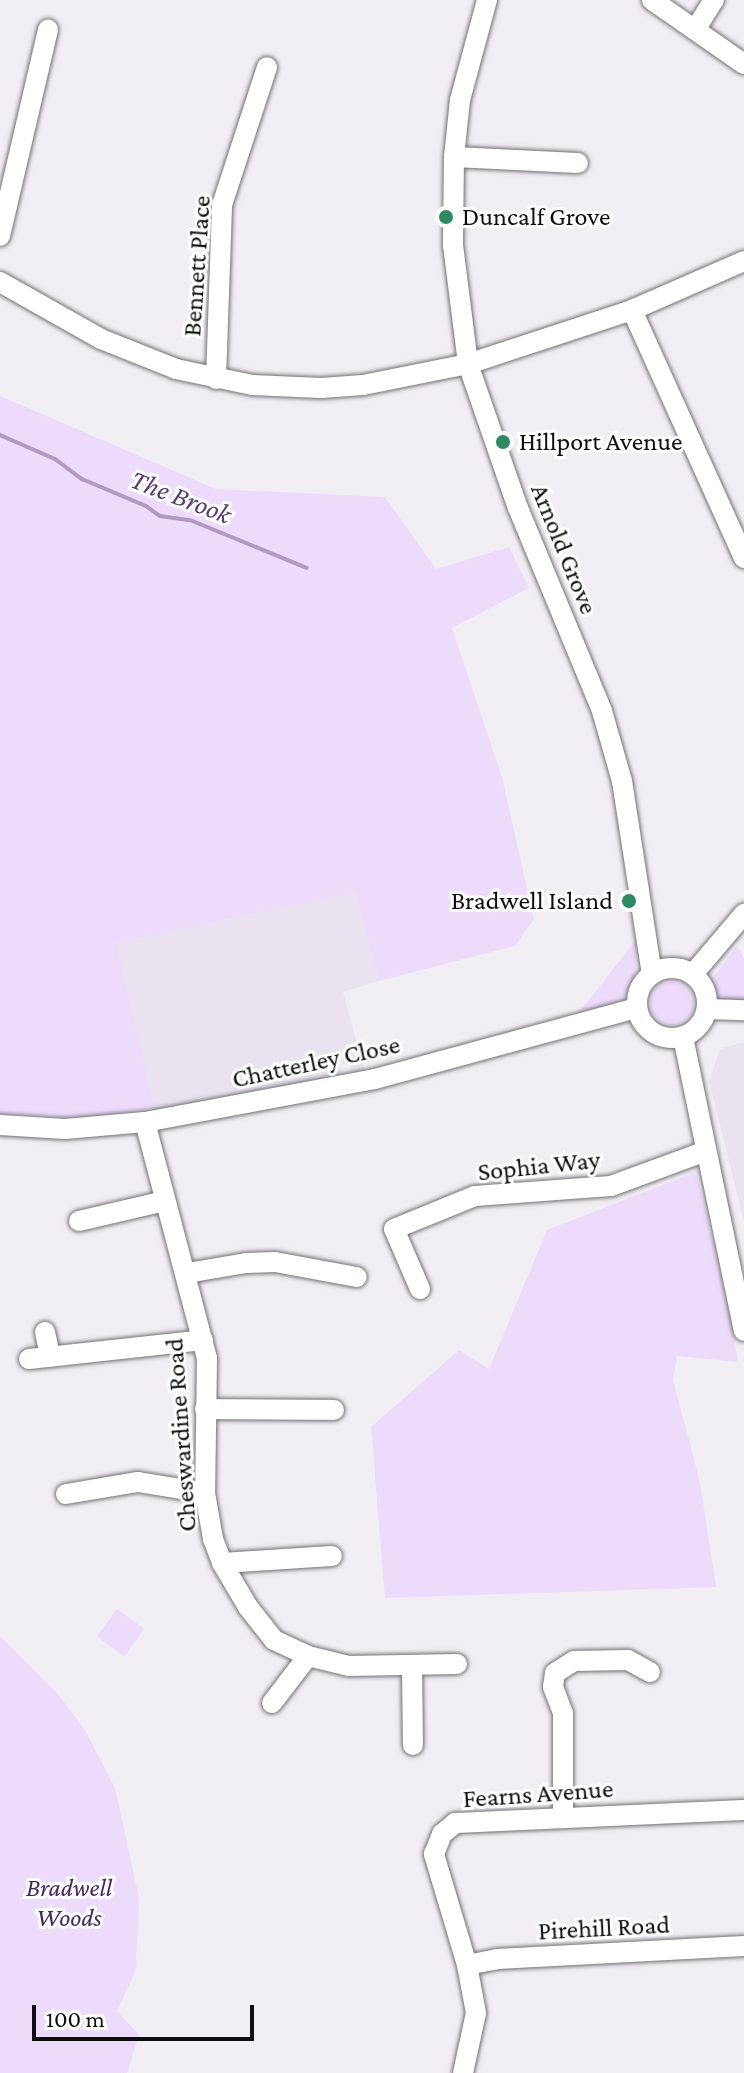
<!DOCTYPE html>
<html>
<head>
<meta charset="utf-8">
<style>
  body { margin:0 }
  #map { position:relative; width:744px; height:2073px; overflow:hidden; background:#f2eff4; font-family:"Crimson Pro",serif }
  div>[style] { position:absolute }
  .built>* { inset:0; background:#eae3ef }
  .green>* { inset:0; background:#eddbfb; transform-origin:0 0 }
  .round { border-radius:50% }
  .stream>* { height:4px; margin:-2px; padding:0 2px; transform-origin:2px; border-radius:2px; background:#b09ac1 }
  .roads { filter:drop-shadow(0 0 2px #747176) drop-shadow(0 0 2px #747176) }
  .minor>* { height:20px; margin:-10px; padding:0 10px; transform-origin:10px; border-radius:10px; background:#fff }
  .minor>.ring { margin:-10px; padding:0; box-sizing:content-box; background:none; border:20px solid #fff; border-radius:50% }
  .dots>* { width:22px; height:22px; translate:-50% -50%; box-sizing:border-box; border:4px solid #fefeff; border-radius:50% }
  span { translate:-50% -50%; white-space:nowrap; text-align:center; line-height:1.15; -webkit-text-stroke:6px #fefeff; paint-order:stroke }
  .poi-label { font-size:26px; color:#0f0e10 }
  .left { translate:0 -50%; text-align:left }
  .right { translate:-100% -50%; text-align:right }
  .street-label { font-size:26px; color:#0f0e10 }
  .park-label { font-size:26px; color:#48295b; font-style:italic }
  .water-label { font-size:28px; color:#583a6d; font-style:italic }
  .scale { position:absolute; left:32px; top:2005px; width:222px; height:36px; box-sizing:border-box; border:4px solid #0f0e10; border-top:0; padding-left:10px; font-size:24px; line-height:28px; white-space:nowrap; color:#0f0e10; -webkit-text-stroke:6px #fefeff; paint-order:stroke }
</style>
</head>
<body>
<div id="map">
  <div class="built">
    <i style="clip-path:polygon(354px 892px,379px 981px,343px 992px,365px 1072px,353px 1074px,349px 1063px,340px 1064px,342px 1075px,159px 1113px,155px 1108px,115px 943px)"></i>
    <i style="clip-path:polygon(744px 1042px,744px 1222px,709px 1081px,720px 1049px)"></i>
  </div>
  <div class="green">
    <i style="clip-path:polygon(0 396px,216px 489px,385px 497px,436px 569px,509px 547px,529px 588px,452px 628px,502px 777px,534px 919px,515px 946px,379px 981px,354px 892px,116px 943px,155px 1108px,87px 1118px,0 1114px)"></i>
    <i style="clip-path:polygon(636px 940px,635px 999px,583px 1014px,581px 1010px)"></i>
    <i style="clip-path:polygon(737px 946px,744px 958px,744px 1003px,720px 1001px,710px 988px,711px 980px)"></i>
    <i class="round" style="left:650px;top:981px;width:44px;height:44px"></i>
    <i style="clip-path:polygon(696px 1172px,731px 1317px,738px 1362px,677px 1356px,673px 1380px,700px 1482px,716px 1587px,385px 1598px,371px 1427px,459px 1350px,489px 1369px,547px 1230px)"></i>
    <i style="left:117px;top:1609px;width:34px;height:34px;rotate:36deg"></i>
    <i style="clip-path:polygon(0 1636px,57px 1693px,85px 1730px,115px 1788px,139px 1898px,136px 1970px,117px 2011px,139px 2035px,127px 2073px,0 2073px)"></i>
  </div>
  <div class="stream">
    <i style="left:0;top:435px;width:60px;rotate:23.6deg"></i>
    <i style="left:55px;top:459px;width:34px;rotate:37deg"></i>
    <i style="left:82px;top:479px;width:69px;rotate:22.9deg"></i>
    <i style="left:146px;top:506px;width:17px;rotate:36deg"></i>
    <i style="left:160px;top:516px;width:30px;rotate:8deg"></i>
    <i style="left:190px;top:520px;width:126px;rotate:22.3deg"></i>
  </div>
  <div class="roads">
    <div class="minor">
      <i style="left:487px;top:0;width:104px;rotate:105.1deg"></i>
      <i style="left:460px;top:100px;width:57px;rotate:96deg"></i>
      <i style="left:454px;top:157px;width:88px;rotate:90.7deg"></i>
      <i style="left:453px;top:245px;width:120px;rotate:82.8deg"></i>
      <i style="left:468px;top:364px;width:152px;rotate:70.9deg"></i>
      <i style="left:518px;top:508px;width:220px;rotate:67.5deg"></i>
      <i style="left:602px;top:711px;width:73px;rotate:74.1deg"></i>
      <i style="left:622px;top:781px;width:195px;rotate:81.2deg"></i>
      <i style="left:652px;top:0;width:112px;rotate:34.8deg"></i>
      <i style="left:695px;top:30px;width:36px;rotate:-58deg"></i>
      <i style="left:454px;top:157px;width:124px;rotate:2.8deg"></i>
      <i style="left:0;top:236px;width:212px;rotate:-76.9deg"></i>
      <i style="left:0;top:282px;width:116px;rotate:29.4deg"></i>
      <i style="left:101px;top:339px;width:81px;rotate:21.8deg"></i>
      <i style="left:176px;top:369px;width:78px;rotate:11.9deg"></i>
      <i style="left:252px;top:385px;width:69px;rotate:2.5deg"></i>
      <i style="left:321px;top:388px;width:42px;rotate:-4.1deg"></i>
      <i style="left:363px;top:385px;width:107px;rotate:-11.3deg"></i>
      <i style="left:468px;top:364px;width:173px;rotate:-18.2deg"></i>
      <i style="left:632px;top:310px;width:122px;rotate:-23.6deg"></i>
      <i style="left:632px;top:310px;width:272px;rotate:65.7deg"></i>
      <i style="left:216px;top:379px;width:174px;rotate:-88deg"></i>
      <i style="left:222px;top:205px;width:145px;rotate:-71.9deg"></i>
      <i class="ring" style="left:637px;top:968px;width:50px;height:50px"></i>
      <i style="left:693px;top:974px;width:79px;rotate:-49.6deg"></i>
      <i style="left:707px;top:1009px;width:37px;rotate:2deg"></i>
      <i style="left:683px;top:1037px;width:300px;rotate:78.3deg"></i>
      <i style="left:145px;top:1122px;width:244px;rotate:75.3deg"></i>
      <i style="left:207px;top:1358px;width:135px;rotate:90.8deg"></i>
      <i style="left:205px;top:1493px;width:47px;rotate:80.1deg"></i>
      <i style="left:213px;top:1539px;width:26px;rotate:69deg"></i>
      <i style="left:222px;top:1563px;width:51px;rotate:59.4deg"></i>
      <i style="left:248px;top:1607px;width:42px;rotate:51.8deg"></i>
      <i style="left:274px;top:1640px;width:38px;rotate:25deg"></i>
      <i style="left:308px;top:1656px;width:42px;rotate:13.7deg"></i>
      <i style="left:349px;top:1666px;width:108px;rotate:-1.1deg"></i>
      <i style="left:0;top:1125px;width:65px;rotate:3.5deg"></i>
      <i style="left:65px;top:1129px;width:80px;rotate:-5deg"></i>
      <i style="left:145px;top:1122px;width:234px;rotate:-10.6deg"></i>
      <i style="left:375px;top:1079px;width:271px;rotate:-15.2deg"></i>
      <i style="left:79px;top:1221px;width:88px;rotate:-13.1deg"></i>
      <i style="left:187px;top:1273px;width:60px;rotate:-9.6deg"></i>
      <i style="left:246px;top:1263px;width:29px;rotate:-2deg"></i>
      <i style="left:275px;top:1262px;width:83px;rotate:10.4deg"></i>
      <i style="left:420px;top:1289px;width:65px;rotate:-113.4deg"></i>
      <i style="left:394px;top:1229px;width:87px;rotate:-22.2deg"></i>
      <i style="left:475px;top:1196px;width:136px;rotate:-4.2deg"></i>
      <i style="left:611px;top:1186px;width:101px;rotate:-20.2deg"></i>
      <i style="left:45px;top:1332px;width:25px;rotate:78deg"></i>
      <i style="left:29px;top:1359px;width:175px;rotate:-6.2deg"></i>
      <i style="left:205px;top:1409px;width:129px;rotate:0.4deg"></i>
      <i style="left:66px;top:1494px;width:73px;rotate:-9.5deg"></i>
      <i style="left:138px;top:1482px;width:68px;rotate:9.3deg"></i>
      <i style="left:222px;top:1563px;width:110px;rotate:-3.6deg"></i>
      <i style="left:412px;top:1667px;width:78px;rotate:89.3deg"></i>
      <i style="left:272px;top:1703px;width:59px;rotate:-52.5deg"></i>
      <i style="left:563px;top:1815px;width:102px;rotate:-90deg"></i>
      <i style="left:563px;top:1713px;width:28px;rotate:-111deg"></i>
      <i style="left:553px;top:1687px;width:14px;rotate:-82deg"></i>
      <i style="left:555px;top:1673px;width:22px;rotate:-32deg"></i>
      <i style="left:574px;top:1661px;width:54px;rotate:-1.1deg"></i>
      <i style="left:628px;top:1660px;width:25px;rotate:29deg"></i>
      <i style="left:467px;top:1965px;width:31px;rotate:-11deg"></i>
      <i style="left:497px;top:1959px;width:247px;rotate:-3deg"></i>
      <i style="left:463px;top:2073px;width:61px;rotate:-77.8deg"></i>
      <i style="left:476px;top:2013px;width:49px;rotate:-100.6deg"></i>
      <i style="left:467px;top:1965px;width:116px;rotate:-106.6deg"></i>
      <i style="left:434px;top:1854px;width:22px;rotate:-68deg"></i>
      <i style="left:442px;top:1834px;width:17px;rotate:-40deg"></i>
      <i style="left:455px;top:1823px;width:289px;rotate:-2.6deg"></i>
    </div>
  </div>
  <div class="dots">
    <i style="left:446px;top:217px;background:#2c8960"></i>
    <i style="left:503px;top:442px;background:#2c8960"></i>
    <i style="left:629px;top:901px;background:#2c8960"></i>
  </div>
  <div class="poi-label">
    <span class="left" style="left:462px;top:217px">Duncalf Grove</span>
    <span class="left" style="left:519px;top:442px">Hillport Avenue</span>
    <span class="right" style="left:613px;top:901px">Bradwell Island</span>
  </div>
  <div class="street-label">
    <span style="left:197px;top:266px;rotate:-86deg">Bennett Place</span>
    <span style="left:564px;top:549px;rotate:68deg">Arnold Grove</span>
    <span style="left:316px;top:1062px;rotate:-12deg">Chatterley Close</span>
    <span style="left:539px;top:1166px;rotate:-6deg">Sophia Way</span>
    <span style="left:181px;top:1435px;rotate:-94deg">Cheswardine Road</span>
    <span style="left:538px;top:1794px;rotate:-4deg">Fearns Avenue</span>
    <span style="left:604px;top:1928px;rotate:-3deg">Pirehill Road</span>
  </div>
  <div class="park-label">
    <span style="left:69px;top:1903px">Bradwell<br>Woods</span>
  </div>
  <div class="water-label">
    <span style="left:181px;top:497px;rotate:21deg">The Brook</span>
  </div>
  <div class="scale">100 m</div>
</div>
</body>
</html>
